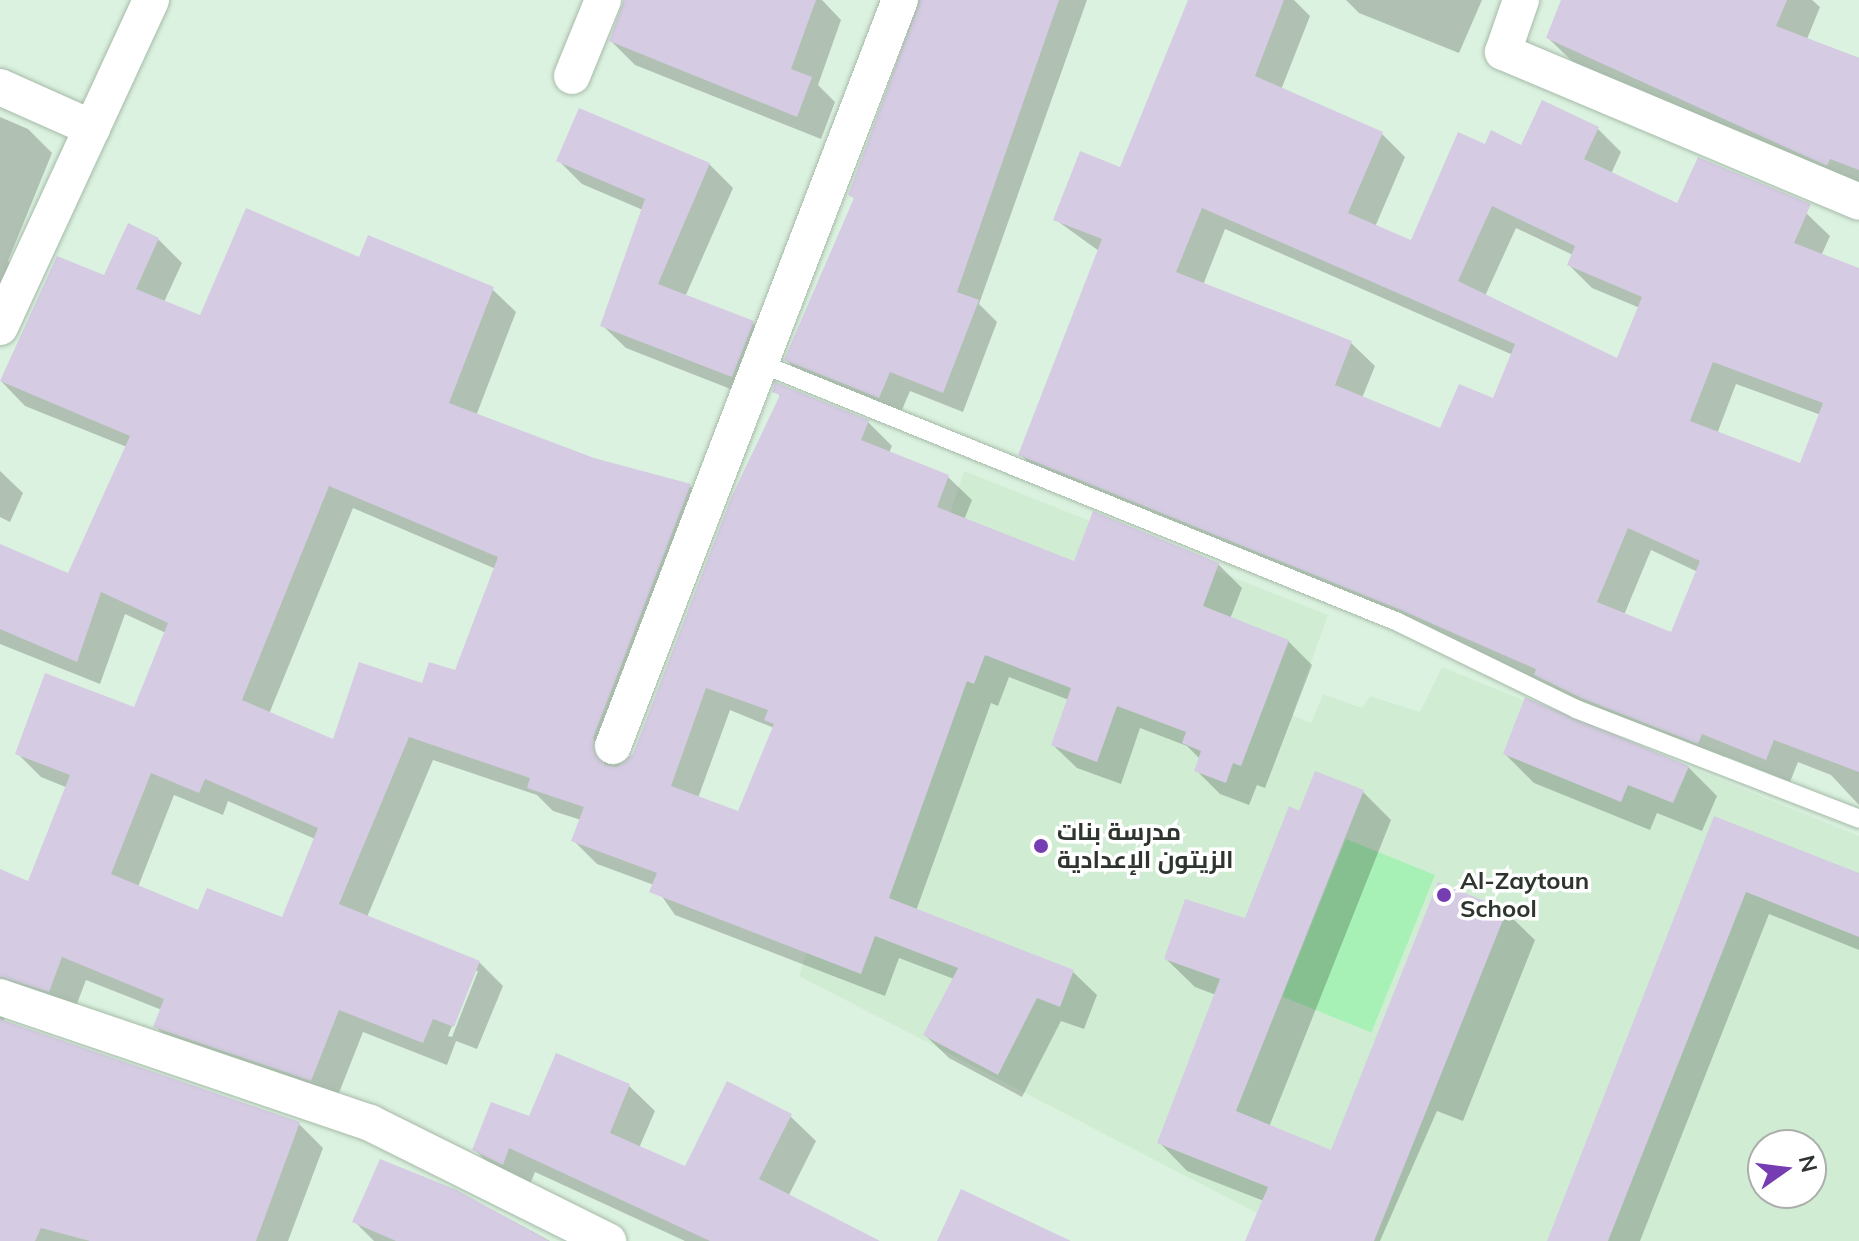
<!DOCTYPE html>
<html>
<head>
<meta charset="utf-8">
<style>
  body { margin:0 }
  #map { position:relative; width:1859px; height:1241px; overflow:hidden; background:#dcf2e0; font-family:Mulish,Cairo,sans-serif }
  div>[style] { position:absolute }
  .built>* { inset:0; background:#d0edd4 }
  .green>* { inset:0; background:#a8f1b6; transform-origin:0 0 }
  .shadow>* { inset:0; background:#0003 }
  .building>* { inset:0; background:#d5cbe3 }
  .roads { filter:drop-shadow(0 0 2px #a5baa8) drop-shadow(0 0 2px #a5baa8) }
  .service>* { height:18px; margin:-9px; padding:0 9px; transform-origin:9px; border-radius:9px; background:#fff }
  .minor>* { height:36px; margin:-18px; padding:0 18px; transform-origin:18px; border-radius:18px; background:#fff }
  .dots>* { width:22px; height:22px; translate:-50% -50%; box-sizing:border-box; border:4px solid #fff; border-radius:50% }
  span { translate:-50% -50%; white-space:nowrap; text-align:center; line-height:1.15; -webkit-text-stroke:7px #fff; paint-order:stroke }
  .poi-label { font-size:24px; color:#2d352e; font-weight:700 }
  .left { translate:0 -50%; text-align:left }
  .north { position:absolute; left:1747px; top:1129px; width:80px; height:80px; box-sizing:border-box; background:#fff; border:2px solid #abaeab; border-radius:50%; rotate:76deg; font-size:22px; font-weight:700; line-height:32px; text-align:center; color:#2d352e }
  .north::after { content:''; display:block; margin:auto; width:28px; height:36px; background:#763cb2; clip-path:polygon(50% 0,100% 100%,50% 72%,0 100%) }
</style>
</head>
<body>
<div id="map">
  <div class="built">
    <i style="clip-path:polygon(evenodd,964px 471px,1328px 615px,1292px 715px,1311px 723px,1323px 694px,1362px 708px,1370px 696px,1420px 712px,1442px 667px,1859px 836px,1859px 1241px,1311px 1241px,799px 976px,964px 471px,1763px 1145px,1811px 1145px,1811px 1193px,1763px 1193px,1763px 1145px)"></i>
  </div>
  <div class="green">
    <i style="left:1346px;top:839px;width:96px;height:170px;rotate:22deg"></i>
  </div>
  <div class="shadow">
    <i style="clip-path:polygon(624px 0,822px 0,841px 20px,818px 85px,835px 102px,821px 139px,635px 65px,611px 41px)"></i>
    <i style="clip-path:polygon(919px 0,1087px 0,979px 304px,997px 322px,963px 412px,910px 391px,899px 417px,806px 379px,786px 360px,855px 200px,850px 194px)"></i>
    <i style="clip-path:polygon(evenodd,1190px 0,1294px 0,1310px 16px,1281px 90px,1382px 134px,1405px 157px,1375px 227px,1412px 242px,1486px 146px,1522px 148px,1598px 129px,1621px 152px,1611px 174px,1678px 206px,1806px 213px,1830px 236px,1821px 256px,1859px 270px,1859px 805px,1831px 775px,1798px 762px,1790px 782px,1725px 756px,1722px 766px,1044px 478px,1021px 455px,1099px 251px,1056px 220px,1121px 169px,1190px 0,1516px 228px,1573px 255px,1569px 265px,1592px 288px,1640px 308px,1618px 361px,1485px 296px,1516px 228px,1190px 0,1225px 229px,1513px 355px,1494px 400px,1441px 431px,1362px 398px,1375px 366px,1351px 343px,1203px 285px,1225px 229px,1190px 0,1736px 384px,1821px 415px,1802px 466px,1717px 434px,1736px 384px,1190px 0,1651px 550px,1698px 572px,1672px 635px,1624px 615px,1651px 550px)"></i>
    <i style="clip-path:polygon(1346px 0,1482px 0,1459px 53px,1359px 13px)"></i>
    <i style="clip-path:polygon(1564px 0,1812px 0,1820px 7px,1807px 39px,1859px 58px,1859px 187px,1574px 63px,1548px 38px)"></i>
    <i style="clip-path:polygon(0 117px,28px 129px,52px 153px,8px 261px,15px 268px,0 304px)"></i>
    <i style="clip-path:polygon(559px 161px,709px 164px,733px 188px,685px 297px,753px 323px,776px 346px,756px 399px,626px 348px,602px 325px,643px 210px,582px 184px)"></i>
    <i style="clip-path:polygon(evenodd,158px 239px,182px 263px,164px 302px,201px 317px,360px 260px,492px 289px,516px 312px,476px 416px,594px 460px,690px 486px,714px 510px,616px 763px,634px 755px,780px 398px,777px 385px,868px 422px,892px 446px,889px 453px,948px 477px,972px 500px,964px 520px,1075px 563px,1218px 564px,1242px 588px,1230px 619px,1288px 641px,1312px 665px,1265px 788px,1257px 785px,1249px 805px,1220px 794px,1196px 770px,1200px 759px,1187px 746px,1140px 728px,1121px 784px,1077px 768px,1053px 745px,1069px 700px,1009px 677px,998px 706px,991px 703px,916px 911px,1073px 972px,1097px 995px,1084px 1029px,1061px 1021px,1022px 1097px,949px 1058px,925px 1035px,954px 979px,899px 958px,885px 996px,675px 915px,654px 885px,597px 864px,573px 840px,581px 820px,553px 811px,537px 795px,433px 760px,367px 917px,479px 962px,503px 986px,477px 1049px,456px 1041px,447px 1065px,363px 1032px,335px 1103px,179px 1050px,155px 1026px,162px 1010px,86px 980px,73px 1014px,10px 1004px,3px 1022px,299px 1124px,323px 1148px,288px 1241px,0 1241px,0 872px,29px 884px,68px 788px,41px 777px,18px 754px,135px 709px,166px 633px,125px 614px,100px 684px,0 644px,0 546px,69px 576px,127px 447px,25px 406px,2px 382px,58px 259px,105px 278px,158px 239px,353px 508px,496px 569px,457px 673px,334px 742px,269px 714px,353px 508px,158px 239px,730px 710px,774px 728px,739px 813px,698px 798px,730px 710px,158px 239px,174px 795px,223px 815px,228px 801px,315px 839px,284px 920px,199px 912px,138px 887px,174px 795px,158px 239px,474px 971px,478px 971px,452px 1037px,448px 1036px,474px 971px)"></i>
    <i style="clip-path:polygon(0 471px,23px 493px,10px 522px,0 517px)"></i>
    <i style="clip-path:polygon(1505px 754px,1688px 767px,1717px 796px,1702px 831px,1657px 813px,1650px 830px,1534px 783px)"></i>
    <i style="clip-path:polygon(1363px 792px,1391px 820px,1269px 1127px,1332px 1152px,1439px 884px,1506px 912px,1535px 940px,1463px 1121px,1437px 1111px,1380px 1241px,1247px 1241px,1264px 1201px,1187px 1171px,1159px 1142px,1216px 995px,1195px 987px,1166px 959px,1246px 921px,1300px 813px)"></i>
    <i style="clip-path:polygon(1715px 819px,1859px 875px,1859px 950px,1769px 914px,1640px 1241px,1549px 1241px)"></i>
    <i style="clip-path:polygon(557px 1056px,629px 1086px,655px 1111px,639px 1148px,686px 1169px,790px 1116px,816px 1141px,788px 1197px,875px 1241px,685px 1241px,535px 1172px,528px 1189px,500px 1175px,475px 1150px,530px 1119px)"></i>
    <i style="clip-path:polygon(487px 1207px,550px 1241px,374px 1241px,354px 1221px)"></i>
  </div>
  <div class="building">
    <i style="clip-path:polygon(624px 0,816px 0,791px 69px,812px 77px,797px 117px,609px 41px)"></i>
    <i style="clip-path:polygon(920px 0,1059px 0,957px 292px,979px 300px,943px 393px,890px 372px,879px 398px,784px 360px,854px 198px,848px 195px)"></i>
    <i style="clip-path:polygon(evenodd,1188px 0,1284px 0,1255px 76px,1383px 132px,1348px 213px,1411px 240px,1458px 132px,1485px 144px,1491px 130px,1521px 145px,1542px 100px,1599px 127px,1584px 159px,1677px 203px,1698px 157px,1811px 204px,1794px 243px,1859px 268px,1859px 772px,1774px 740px,1766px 760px,1702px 734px,1698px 744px,1581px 698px,1534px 675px,1536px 669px,1403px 611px,1018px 455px,1102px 239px,1053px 220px,1080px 151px,1120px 167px,1188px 0,1492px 206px,1575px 246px,1567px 265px,1642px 297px,1617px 358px,1458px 281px,1492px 206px,1188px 0,1202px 208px,1515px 344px,1493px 398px,1459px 384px,1440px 428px,1335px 385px,1352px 341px,1176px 272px,1202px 208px,1188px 0,1713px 362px,1823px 403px,1800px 463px,1690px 421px,1713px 362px,1188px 0,1628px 528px,1700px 561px,1671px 632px,1597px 602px,1628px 528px)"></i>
    <i style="clip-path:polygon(1561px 0,1787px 0,1776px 26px,1859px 58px,1859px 170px,1830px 159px,1827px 166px,1546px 38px)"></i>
    <i style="clip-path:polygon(579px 108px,710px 163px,658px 284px,754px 321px,732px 377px,600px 326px,645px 199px,556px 161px)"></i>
    <i style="clip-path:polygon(evenodd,246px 208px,359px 257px,368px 235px,494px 287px,449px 403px,594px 458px,691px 484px,593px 738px,605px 765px,617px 767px,633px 754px,731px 498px,780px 395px,772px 392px,775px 382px,869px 420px,861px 440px,949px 475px,937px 507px,1074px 561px,1093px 511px,1219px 563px,1203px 606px,1289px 640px,1241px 766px,1233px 763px,1226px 783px,1194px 771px,1201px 751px,1182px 743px,1186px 732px,1117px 706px,1097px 762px,1051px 745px,1071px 688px,985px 655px,974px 684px,967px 681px,889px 898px,1074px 970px,1060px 1007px,1037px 998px,998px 1075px,923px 1035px,958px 968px,875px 936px,861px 974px,649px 892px,657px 873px,571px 841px,584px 807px,527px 788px,530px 778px,409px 737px,339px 904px,480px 961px,454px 1027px,433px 1019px,423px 1043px,339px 1010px,311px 1081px,153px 1027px,164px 999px,62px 957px,49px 992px,0 977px,0 869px,28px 881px,70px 775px,15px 754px,45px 673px,134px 707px,168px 623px,101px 592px,77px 662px,0 629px,0 544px,68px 573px,130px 436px,0 381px,57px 256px,104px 275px,128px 223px,159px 238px,136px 289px,200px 315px,246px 208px,329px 486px,498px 557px,455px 670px,429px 662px,422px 683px,359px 662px,333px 739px,242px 700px,329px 486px,246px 208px,706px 688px,768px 710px,764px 720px,774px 724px,738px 811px,671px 786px,706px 688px,246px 208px,151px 773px,199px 793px,205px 779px,318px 828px,282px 917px,207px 888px,198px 910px,111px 874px,151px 773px)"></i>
    <i style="clip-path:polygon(1525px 697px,1689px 766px,1673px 803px,1628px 785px,1621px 802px,1503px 754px)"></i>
    <i style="clip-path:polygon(1315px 771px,1364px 790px,1236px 1111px,1331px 1150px,1438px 882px,1507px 910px,1374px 1241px,1245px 1241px,1268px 1187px,1157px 1143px,1220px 979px,1164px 959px,1185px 899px,1245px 918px,1289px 806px,1299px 811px)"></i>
    <i style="clip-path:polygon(1714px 816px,1859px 873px,1859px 937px,1746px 892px,1608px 1241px,1547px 1241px)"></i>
    <i style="clip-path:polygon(0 1019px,300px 1122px,256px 1241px,90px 1241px,41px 1228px,35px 1241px,0 1241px)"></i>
    <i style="clip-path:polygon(556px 1053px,630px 1084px,610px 1133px,685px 1166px,727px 1081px,792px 1114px,759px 1179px,880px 1241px,710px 1241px,509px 1148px,503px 1165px,472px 1150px,491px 1102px,529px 1116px)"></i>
    <i style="clip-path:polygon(380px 1159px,457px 1190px,549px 1241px,396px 1241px,352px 1222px)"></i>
    <i style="clip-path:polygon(961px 1189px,1071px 1241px,937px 1241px)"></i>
  </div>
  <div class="roads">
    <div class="service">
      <i style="left:762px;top:364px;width:686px;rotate:22.08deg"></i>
      <i style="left:1398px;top:622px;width:198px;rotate:26deg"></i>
      <i style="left:1576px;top:709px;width:304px;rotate:21.2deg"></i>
    </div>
    <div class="minor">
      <i style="left:1521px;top:0;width:55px;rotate:109.1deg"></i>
      <i style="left:1503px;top:52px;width:386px;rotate:22.8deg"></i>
      <i style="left:572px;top:76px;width:82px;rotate:-67.8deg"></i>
      <i style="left:0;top:87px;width:101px;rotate:24deg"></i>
      <i style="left:0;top:327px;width:360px;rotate:-65.2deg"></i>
      <i style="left:613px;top:746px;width:799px;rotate:-68.96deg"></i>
      <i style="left:0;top:997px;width:391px;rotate:18.8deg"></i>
      <i style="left:370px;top:1123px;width:266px;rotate:26.4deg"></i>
    </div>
  </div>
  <div class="dots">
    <i style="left:1041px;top:846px;background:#763cb2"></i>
    <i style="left:1444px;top:895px;background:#763cb2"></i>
  </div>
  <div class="poi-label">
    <span class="left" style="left:1057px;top:846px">مدرسة بنات<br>الزيتون الإعدادية</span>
    <span class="left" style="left:1460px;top:895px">Al-Zaytoun<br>School</span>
  </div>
  <div class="north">N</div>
</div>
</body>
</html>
